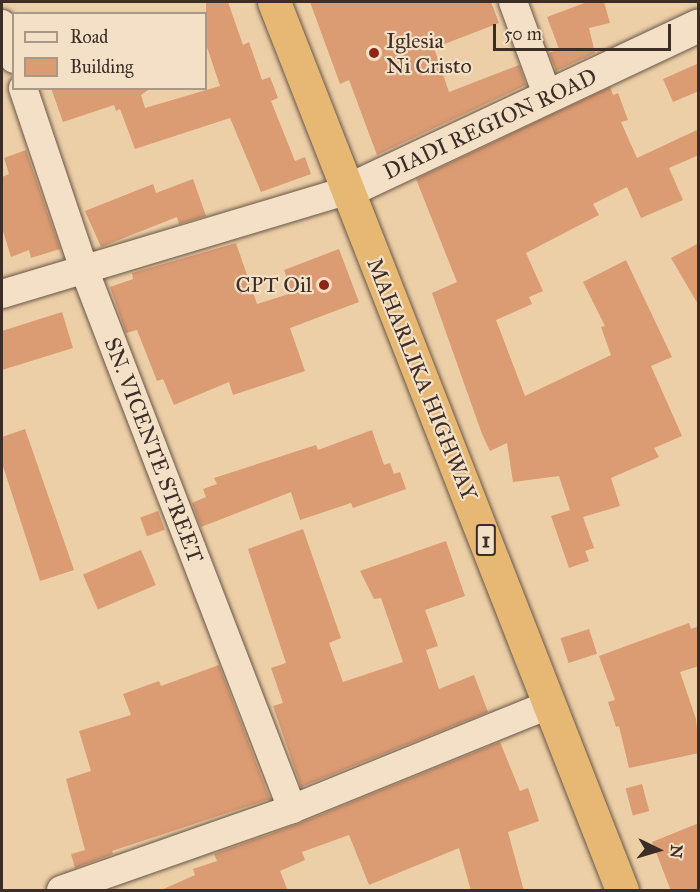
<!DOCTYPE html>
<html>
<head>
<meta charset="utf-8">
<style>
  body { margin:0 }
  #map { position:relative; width:700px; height:892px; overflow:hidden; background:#edcfa7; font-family:"IM FELL Great Primer",serif }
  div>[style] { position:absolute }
  .building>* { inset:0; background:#db9b73; transform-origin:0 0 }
  .roads { filter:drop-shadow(0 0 2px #685646) drop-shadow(0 0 2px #685646) }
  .street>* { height:28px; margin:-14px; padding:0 14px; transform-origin:14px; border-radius:14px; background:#f3e0c6 }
  .secondary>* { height:33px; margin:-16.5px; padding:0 16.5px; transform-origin:16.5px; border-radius:16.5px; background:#f3e0c6 }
  .highway>* { height:33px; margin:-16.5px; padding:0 16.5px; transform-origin:16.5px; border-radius:16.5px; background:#e6b874 }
  .dots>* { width:16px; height:16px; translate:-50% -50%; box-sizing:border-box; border:3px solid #f3e0c6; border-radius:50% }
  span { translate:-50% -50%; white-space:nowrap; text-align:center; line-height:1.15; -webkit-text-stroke:4.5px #f3e0c6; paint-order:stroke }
  .shield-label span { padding:2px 4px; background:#f3e0c6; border:2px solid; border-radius:4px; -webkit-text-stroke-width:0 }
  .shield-label { font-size:21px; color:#3c2d26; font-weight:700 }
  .poi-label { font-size:22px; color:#3c2d26 }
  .left { translate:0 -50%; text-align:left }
  .right { translate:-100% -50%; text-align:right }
  .street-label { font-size:22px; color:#3c2d26 }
  .frame { position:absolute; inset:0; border:3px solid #3c2d26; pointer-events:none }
  .legend { position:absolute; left:12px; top:12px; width:195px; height:78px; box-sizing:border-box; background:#f3e0c6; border:2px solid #aa9886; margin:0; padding:8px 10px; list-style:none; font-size:18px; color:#3c2d26 }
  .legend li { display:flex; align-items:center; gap:12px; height:30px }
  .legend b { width:30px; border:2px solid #aa9886 }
  .north { position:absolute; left:628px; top:820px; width:60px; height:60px; -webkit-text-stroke:4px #f3e0c6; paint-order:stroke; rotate:95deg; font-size:16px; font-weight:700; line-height:24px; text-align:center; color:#3c2d26 }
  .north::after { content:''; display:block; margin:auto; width:21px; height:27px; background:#3c2d26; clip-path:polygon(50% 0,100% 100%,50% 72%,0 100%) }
  .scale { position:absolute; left:493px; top:24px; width:178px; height:27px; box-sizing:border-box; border:3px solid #3c2d26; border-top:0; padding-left:8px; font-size:18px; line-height:21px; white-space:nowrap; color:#3c2d26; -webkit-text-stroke:4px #f3e0c6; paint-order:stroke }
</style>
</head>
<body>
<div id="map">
  <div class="building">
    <i style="clip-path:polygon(206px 2px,228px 2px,243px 45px,249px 42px,262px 80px,270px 77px,278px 98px,271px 101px,295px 161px,305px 157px,311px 174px,261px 192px,230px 118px,135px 149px,120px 109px,116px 111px,114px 105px,63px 122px,51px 88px,151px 88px,141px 95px,145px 108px,220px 86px,206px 44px)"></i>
    <i style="clip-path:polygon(310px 2px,491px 2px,499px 23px,434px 48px,449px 92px,519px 65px,526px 85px,377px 155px,349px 80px,340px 84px)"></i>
    <i style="clip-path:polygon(587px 2px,604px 2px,610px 23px,589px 28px,595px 53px,556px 71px,549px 53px,559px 49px,547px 17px)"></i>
    <i style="clip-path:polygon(699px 63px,699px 91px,673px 102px,663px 79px)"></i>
    <i style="clip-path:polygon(610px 87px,613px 95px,618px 93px,628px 120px,621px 122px,637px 158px,699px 129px,699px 155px,669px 168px,683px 200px,641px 218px,627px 187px,593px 204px,599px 215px,526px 253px,543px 291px,529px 297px,532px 304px,496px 320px,525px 396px,611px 355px,601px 327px,605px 326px,583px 282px,626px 260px,672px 357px,651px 366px,682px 436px,654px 448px,659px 457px,611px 478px,620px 506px,583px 517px,594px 548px,585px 551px,589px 561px,569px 568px,551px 516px,570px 510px,559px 476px,513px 482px,507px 443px,490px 451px,482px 434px,432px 293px,457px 282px,416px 179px)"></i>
    <i style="clip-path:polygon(26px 150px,60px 249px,31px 258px,29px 250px,11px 257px,2px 228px,2px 177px,9px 174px,4px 158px)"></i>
    <i style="clip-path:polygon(193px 179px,206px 216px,179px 224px,177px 217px,101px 247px,85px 211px,153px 184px,156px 193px)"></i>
    <i style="clip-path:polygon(236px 243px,257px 304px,292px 293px,284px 270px,339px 249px,359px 302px,290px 328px,305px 371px,233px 395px,229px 382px,174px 405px,163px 379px,157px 381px,137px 330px,126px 333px,110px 287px,133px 279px,132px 273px)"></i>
    <i style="clip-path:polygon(699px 243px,699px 306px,671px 258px)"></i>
    <i style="clip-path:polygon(62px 312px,73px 348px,2px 370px,2px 331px)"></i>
    <i style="clip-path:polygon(25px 429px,74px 570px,40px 581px,2px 463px,2px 437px)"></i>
    <i style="clip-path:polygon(372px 430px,384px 465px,390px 463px,394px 474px,400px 472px,406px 489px,353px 508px,351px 503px,300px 520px,291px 492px,201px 527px,192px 503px,206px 497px,203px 489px,217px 484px,214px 478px,316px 445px,318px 450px)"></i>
    <i style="left:158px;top:511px;width:20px;height:19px;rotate:70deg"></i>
    <i style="clip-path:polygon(303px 529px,341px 638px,329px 643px,343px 682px,403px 662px,381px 598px,374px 599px,360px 571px,446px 541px,465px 596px,425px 610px,438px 646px,426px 650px,439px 689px,474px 675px,488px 712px,301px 787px,273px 706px,283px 703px,271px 668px,286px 663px,248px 549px)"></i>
    <i style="left:141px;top:550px;width:38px;height:63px;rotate:67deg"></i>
    <i style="clip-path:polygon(689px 623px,691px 629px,699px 626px,699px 666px,680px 672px,696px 719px,699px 753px,629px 768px,619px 726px,616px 727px,608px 702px,615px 700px,599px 656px)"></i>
    <i style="left:589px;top:629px;width:26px;height:30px;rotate:72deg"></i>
    <i style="clip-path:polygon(219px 665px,270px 799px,112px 851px,113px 854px,75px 868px,71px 854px,85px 850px,66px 779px,91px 771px,79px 731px,131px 715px,123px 694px,159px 681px,161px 686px)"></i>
    <i style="clip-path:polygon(500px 742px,520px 791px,528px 788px,539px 821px,508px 832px,524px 891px,471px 891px,459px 848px,369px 885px,349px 835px,302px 852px,305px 860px,280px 871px,288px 891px,159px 891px,195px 875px,193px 869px,217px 861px,214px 854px,298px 824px)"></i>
    <i style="left:642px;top:784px;width:28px;height:17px;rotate:75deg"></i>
    <i style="clip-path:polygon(699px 823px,699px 891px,671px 891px,652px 842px)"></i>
  </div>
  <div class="roads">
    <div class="street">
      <i style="left:513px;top:2px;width:101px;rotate:69.8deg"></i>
      <i style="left:2px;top:24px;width:37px;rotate:71deg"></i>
      <i style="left:23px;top:88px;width:191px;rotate:71.4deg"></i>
      <i style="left:84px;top:269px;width:579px;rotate:68.93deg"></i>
      <i style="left:2px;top:294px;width:359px;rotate:-16.7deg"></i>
      <i style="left:61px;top:890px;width:245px;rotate:-19.3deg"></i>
      <i style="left:292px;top:809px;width:279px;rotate:-22.1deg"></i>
    </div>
    <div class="secondary">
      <i style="left:346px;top:191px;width:389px;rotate:-25.2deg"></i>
    </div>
    <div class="highway">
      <i style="left:274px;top:2px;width:954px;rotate:68.6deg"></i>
    </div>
  </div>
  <div class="dots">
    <i style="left:374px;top:53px;background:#8f2418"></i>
    <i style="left:324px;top:285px;background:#8f2418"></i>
  </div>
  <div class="shield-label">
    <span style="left:486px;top:540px">1</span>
  </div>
  <div class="poi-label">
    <span class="left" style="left:386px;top:53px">Iglesia<br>Ni Cristo</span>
    <span class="right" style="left:312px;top:285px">CPT Oil</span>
  </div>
  <div class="street-label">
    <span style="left:490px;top:124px;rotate:-25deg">DIADI REGION ROAD</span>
    <span style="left:422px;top:379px;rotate:68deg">MAHARLIKA HIGHWAY</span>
    <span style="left:154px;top:450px;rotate:69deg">SN. VICENTE STREET</span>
  </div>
  <div class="frame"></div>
  <ul class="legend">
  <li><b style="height:8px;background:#f3e0c6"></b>Road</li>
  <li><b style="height:16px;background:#db9b73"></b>Building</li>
  </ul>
  <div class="north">N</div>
  <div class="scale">50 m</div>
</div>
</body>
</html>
